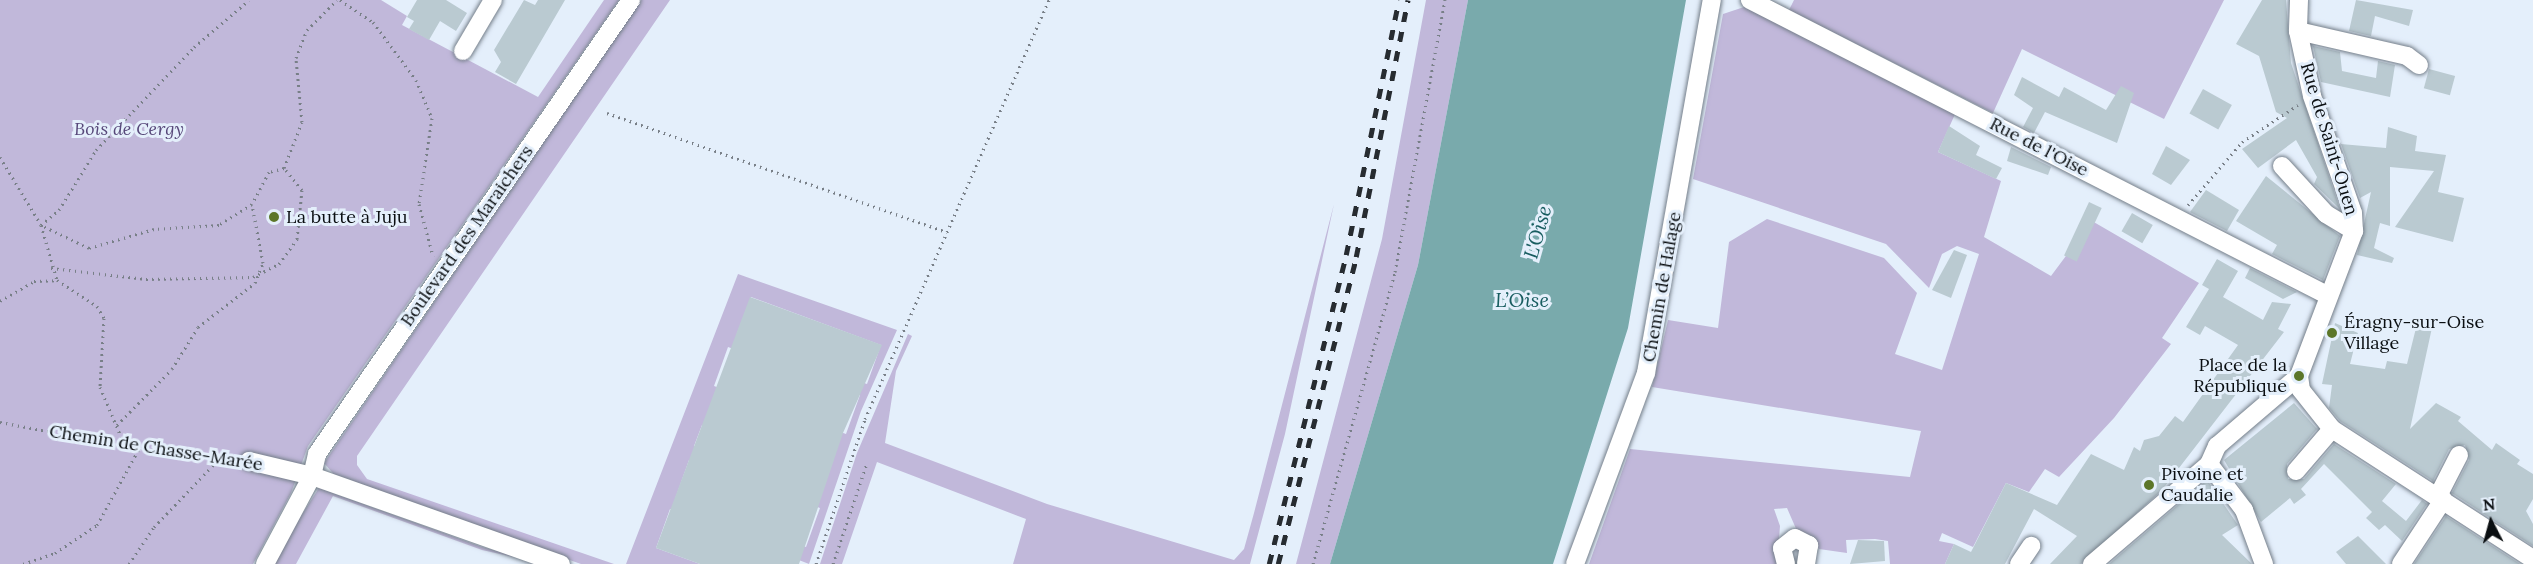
<!DOCTYPE html>
<html>
<head>
<meta charset="utf-8">
<style>
  body { margin:0 }
  #map { position:relative; width:2533px; height:564px; overflow:hidden; background:#e4effb; font-family:Lora,serif }
  div>[style] { position:absolute }
  .green>* { inset:0; background:#c1b8da }
  .water>* { inset:0; background:#79aaac }
  .building>* { inset:0; background:#bacad1; transform-origin:0 0 }
  .path>* { height:3px; margin-top:-1.5px; transform-origin:0; background:repeating-linear-gradient(90deg,#787f87 0 1.5px,transparent 0 6px) }
  .roads { filter:drop-shadow(0 0 2px #747e89) drop-shadow(0 0 2px #747e89) }
  .minor>* { height:18px; margin:-9px; padding:0 9px; transform-origin:9px; border-radius:9px; background:#fff }
  .rail>* { height:4.5px; margin-top:-2.25px; transform-origin:0; background:repeating-linear-gradient(90deg,#272c31 0 10px,transparent 0 20px) }
  .dots>* { width:16px; height:16px; translate:-50% -50%; box-sizing:border-box; border:3px solid #e4effb; border-radius:50% }
  span { translate:-50% -50%; white-space:nowrap; text-align:center; line-height:1.15; -webkit-text-stroke:6px #e4effb; paint-order:stroke }
  .park-label { font-size:18px; color:#57487a; font-style:italic }
  .street-label { font-size:18px; color:#0a0e11 }
  .poi-label { font-size:18px; color:#0a0e11 }
  .left { translate:0 -50%; text-align:left }
  .right { translate:-100% -50%; text-align:right }
  .water-label { font-size:20px; color:#185d60; font-style:italic }
  .north { position:absolute; left:2461px; top:492px; width:60px; height:60px; -webkit-text-stroke:4px #e4effb; paint-order:stroke; rotate:354deg; font-size:16px; font-weight:700; line-height:24px; text-align:center; color:#0a0e11 }
  .north::after { content:''; display:block; margin:auto; width:21px; height:27px; background:#0a0e11; clip-path:polygon(50% 0,100% 100%,50% 72%,0 100%) }
</style>
</head>
<body>
<div id="map">
  <div class="green">
    <i style="clip-path:polygon(0 0,381px 0,407px 16px,402px 25px,538px 97px,604px 0,619px 0,308px 446px,291px 493px,253px 564px,0 564px)"></i>
    <i style="clip-path:polygon(641px 0,670px 0,357px 456px,357px 465px,367px 479px,614px 564px,581px 564px,338px 479px,324px 463px)"></i>
    <i style="clip-path:polygon(1426px 0,1468px 0,1418px 265px,1330px 564px,1296px 564px,1382px 239px)"></i>
    <i style="clip-path:polygon(1794px 0,2224px 0,2164px 119px,2022px 49px,1993px 113px,1789px 10px)"></i>
    <i style="clip-path:polygon(1744px 7px,1956px 112px,1938px 152px,2001px 181px,1984px 237px,2051px 276px,2092px 221px,2199px 283px,2162px 338px,2171px 344px,2114px 418px,2059px 477px,2045px 469px,2029px 492px,2006px 483px,1973px 547px,1942px 533px,1939px 541px,1954px 544px,1945px 564px,1890px 564px,1888px 541px,1875px 539px,1846px 540px,1847px 553px,1819px 549px,1813px 538px,1797px 531px,1787px 508px,1774px 509px,1780px 526px,1777px 564px,1589px 564px,1630px 449px,1910px 477px,1921px 431px,1652px 387px,1668px 320px,1718px 328px,1729px 242px,1767px 219px,1884px 258px,1917px 293px,1895px 354px,1942px 370px,1979px 254px,1957px 246px,1942px 254px,1929px 288px,1886px 244px,1693px 179px,1723px 14px)"></i>
    <i style="clip-path:polygon(1334px 204px,1285px 434px,1250px 564px,1013px 564px,1026px 519px,877px 462px,842px 564px,820px 564px,857px 453px,908px 334px,912px 336px,896px 371px,885px 443px,1047px 504px,1234px 560px,1244px 549px,1254px 513px)"></i>
    <i style="clip-path:polygon(evenodd,738px 274px,897px 330px,861px 411px,809px 564px,670px 509px,656px 548px,700px 564px,626px 564px,738px 274px,751px 297px,881px 345px,867px 384px,736px 336px,751px 297px,738px 274px,728px 347px,860px 395px,846px 434px,714px 386px,728px 347px,738px 274px,702px 425px,829px 472px,821px 493px,694px 446px,702px 425px,738px 274px,689px 460px,820px 508px,806px 547px,675px 499px,689px 460px)"></i>
    <i style="clip-path:polygon(319px 488px,482px 547px,545px 564px,482px 550px,333px 496px,296px 564px,270px 564px)"></i>
  </div>
  <div class="water">
    <i style="clip-path:polygon(1468px 0,1686px 0,1628px 328px,1553px 564px,1330px 564px,1418px 265px)"></i>
  </div>
  <div class="building">
    <i style="clip-path:polygon(417px 0,446px 0,467px 13px,456px 31px,440px 21px,429px 40px,409px 29px,414px 21px,407px 17px)"></i>
    <i style="clip-path:polygon(524px 0,535px 5px,538px 0,565px 0,516px 84px,495px 72px,501px 62px,494px 50px)"></i>
    <i style="clip-path:polygon(2262px 0,2286px 0,2291px 63px,2340px 209px,2314px 184px,2317px 177px,2296px 140px,2258px 168px,2242px 149px,2287px 118px,2276px 112px,2259px 56px,2236px 44px)"></i>
    <i style="clip-path:polygon(2356px 0,2413px 10px,2409px 26px,2375px 16px,2371px 36px,2349px 31px)"></i>
    <i style="clip-path:polygon(2313px 46px,2340px 52px,2342px 71px,2376px 78px,2378px 61px,2395px 65px,2390px 97px,2321px 82px)"></i>
    <i style="left:2429px;top:69px;width:27px;height:20px;rotate:15deg"></i>
    <i style="clip-path:polygon(2022px 77px,2059px 97px,2064px 87px,2106px 110px,2121px 86px,2134px 93px,2117px 143px,2045px 112px,2034px 133px,2023px 127px,2033px 108px,2014px 95px)"></i>
    <i style="left:2203px;top:89px;width:33px;height:28px;rotate:29deg"></i>
    <i style="clip-path:polygon(1949px 126px,1980px 146px,1976px 155px,2002px 168px,1996px 179px,1938px 152px)"></i>
    <i style="clip-path:polygon(2388px 127px,2417px 136px,2415px 151px,2446px 155px,2438px 192px,2464px 198px,2453px 242px,2395px 227px,2434px 171px,2390px 167px,2390px 226px,2380px 223px,2374px 248px,2394px 258px,2392px 263px,2357px 255px,2371px 192px,2360px 198px,2341px 144px,2386px 148px)"></i>
    <i style="clip-path:polygon(2166px 146px,2190px 160px,2171px 185px,2152px 174px)"></i>
    <i style="clip-path:polygon(2011px 147px,2051px 167px,2048px 175px,2007px 161px)"></i>
    <i style="clip-path:polygon(2266px 176px,2340px 236px,2323px 280px,2272px 254px,2277px 245px,2236px 221px)"></i>
    <i style="clip-path:polygon(2206px 190px,2239px 210px,2227px 231px,2190px 212px)"></i>
    <i style="left:2089px;top:202px;width:14px;height:59px;rotate:25deg"></i>
    <i style="left:2132px;top:213px;width:24px;height:21px;rotate:30deg"></i>
    <i style="clip-path:polygon(1954px 250px,1967px 255px,1951px 298px,1932px 290px)"></i>
    <i style="clip-path:polygon(2217px 259px,2238px 271px,2223px 297px,2263px 320px,2272px 302px,2291px 304px,2278px 329px,2284px 332px,2162px 490px,2081px 564px,2050px 564px,2077px 536px,2034px 509px,2005px 564px,1945px 564px,1954px 544px,1971px 552px,2006px 483px,2057px 505px,2091px 454px,2124px 470px,2134px 447px,2140px 451px,2144px 440px,2159px 436px,2175px 416px,2183px 422px,2238px 345px,2205px 326px,2200px 335px,2186px 327px,2209px 289px,2202px 285px)"></i>
    <i style="clip-path:polygon(2250px 268px,2297px 292px,2283px 299px,2245px 278px)"></i>
    <i style="clip-path:polygon(750px 297px,882px 345px,843px 433px,799px 564px,700px 564px,656px 548px)"></i>
    <i style="clip-path:polygon(2418px 320px,2433px 323px,2410px 429px,2436px 403px,2461px 417px,2458px 421px,2492px 450px,2496px 443px,2520px 460px,2517px 464px,2533px 474px,2533px 499px,2526px 511px,2533px 524px,2533px 546px,2452px 493px,2469px 460px,2465px 445px,2449px 449px,2433px 481px,2340px 421px,2329px 408px,2332px 385px,2322px 384px,2335px 323px,2358px 333px,2350px 364px,2385px 369px,2387px 361px,2407px 364px)"></i>
    <i style="clip-path:polygon(2294px 403px,2317px 429px,2287px 464px,2288px 479px,2304px 479px,2334px 444px,2396px 484px,2382px 501px,2406px 521px,2422px 500px,2427px 504px,2402px 541px,2385px 525px,2379px 530px,2366px 518px,2372px 512px,2324px 464px,2301px 489px,2306px 495px,2294px 504px,2290px 498px,2261px 522px,2224px 460px)"></i>
    <i style="clip-path:polygon(2207px 480px,2238px 525px,2222px 535px,2252px 564px,2109px 564px)"></i>
    <i style="clip-path:polygon(2446px 516px,2520px 564px,2414px 564px)"></i>
    <i style="clip-path:polygon(2358px 536px,2386px 564px,2346px 564px,2336px 552px)"></i>
    <i style="clip-path:polygon(1858px 540px,1884px 541px,1885px 561px,1850px 564px)"></i>
  </div>
  <div class="path">
    <i style="left:340px;top:0;width:40px;rotate:34deg"></i>
    <i style="left:373px;top:22px;width:72px;rotate:53.4deg"></i>
    <i style="left:416px;top:80px;width:41px;rotate:67.2deg"></i>
    <i style="left:432px;top:118px;width:87px;rotate:98.6deg"></i>
    <i style="left:419px;top:204px;width:54px;rotate:74.9deg"></i>
    <i style="left:607px;top:113px;width:360px;rotate:19.3deg"></i>
    <i style="left:0;top:157px;width:79px;rotate:58.9deg"></i>
    <i style="left:41px;top:225px;width:57px;rotate:73.8deg"></i>
    <i style="left:57px;top:280px;width:48px;rotate:33deg"></i>
    <i style="left:97px;top:306px;width:14px;rotate:60deg"></i>
    <i style="left:104px;top:318px;width:69px;rotate:93.3deg"></i>
    <i style="left:100px;top:387px;width:64px;rotate:67deg"></i>
    <i style="left:284px;top:168px;width:49px;rotate:-68.6deg"></i>
    <i style="left:302px;top:122px;width:64px;rotate:-95.4deg"></i>
    <i style="left:296px;top:58px;width:30px;rotate:-69deg"></i>
    <i style="left:307px;top:30px;width:42px;rotate:-45deg"></i>
    <i style="left:2188px;top:205px;width:83px;rotate:-49.4deg"></i>
    <i style="left:2242px;top:142px;width:67px;rotate:-33.5deg"></i>
    <i style="left:51px;top:268px;width:96px;rotate:6.6deg"></i>
    <i style="left:146px;top:279px;width:107px;rotate:-1.1deg"></i>
    <i style="left:253px;top:277px;width:29px;rotate:-27deg"></i>
    <i style="left:279px;top:264px;width:31px;rotate:-54deg"></i>
    <i style="left:297px;top:239px;width:49px;rotate:-84.2deg"></i>
    <i style="left:302px;top:190px;width:28px;rotate:-129deg"></i>
    <i style="left:284px;top:168px;width:16px;rotate:165deg"></i>
    <i style="left:269px;top:172px;width:36px;rotate:118deg"></i>
    <i style="left:252px;top:204px;width:39px;rotate:148deg"></i>
    <i style="left:219px;top:225px;width:65px;rotate:176.5deg"></i>
    <i style="left:154px;top:229px;width:68px;rotate:163.7deg"></i>
    <i style="left:89px;top:248px;width:53px;rotate:-154.4deg"></i>
    <i style="left:41px;top:225px;width:23px;rotate:-40deg"></i>
    <i style="left:59px;top:210px;width:70px;rotate:-58.3deg"></i>
    <i style="left:96px;top:150px;width:142px;rotate:-46.4deg"></i>
    <i style="left:194px;top:47px;width:72px;rotate:-40.5deg"></i>
    <i style="left:0;top:301px;width:39px;rotate:-30deg"></i>
    <i style="left:34px;top:281px;width:23px;rotate:-2deg"></i>
    <i style="left:0;top:422px;width:142px;rotate:11deg"></i>
    <i style="left:139px;top:449px;width:94px;rotate:6.1deg"></i>
    <i style="left:117px;top:425px;width:78px;rotate:-45.5deg"></i>
    <i style="left:172px;top:369px;width:49px;rotate:-58.2deg"></i>
    <i style="left:198px;top:327px;width:72px;rotate:-37.7deg"></i>
    <i style="left:255px;top:283px;width:22px;rotate:-68deg"></i>
    <i style="left:263px;top:263px;width:60px;rotate:-100.6deg"></i>
    <i style="left:23px;top:564px;width:34px;rotate:-19deg"></i>
    <i style="left:55px;top:553px;width:50px;rotate:-33.7deg"></i>
    <i style="left:97px;top:525px;width:87px;rotate:-61.1deg"></i>
    <i style="left:129px;top:564px;width:45px;rotate:-56deg"></i>
    <i style="left:154px;top:527px;width:95px;rotate:-46.3deg"></i>
    <i style="left:816px;top:564px;width:153px;rotate:-71.3deg"></i>
    <i style="left:865px;top:419px;width:458px;rotate:-66.3deg"></i>
    <i style="left:833px;top:564px;width:107px;rotate:-71.4deg"></i>
    <i style="left:1313px;top:564px;width:303px;rotate:-74.3deg"></i>
    <i style="left:1395px;top:272px;width:277px;rotate:-79.6deg"></i>
  </div>
  <div class="roads">
    <div class="minor">
      <i style="left:1750px;top:0;width:648px;rotate:27.08deg"></i>
      <i style="left:2299px;top:0;width:31px;rotate:92deg"></i>
      <i style="left:2298px;top:31px;width:66px;rotate:77.8deg"></i>
      <i style="left:2312px;top:96px;width:124px;rotate:70.7deg"></i>
      <i style="left:2353px;top:213px;width:18px;rotate:87deg"></i>
      <i style="left:2354px;top:231px;width:155px;rotate:110.8deg"></i>
      <i style="left:2299px;top:376px;width:14px;rotate:82deg"></i>
      <i style="left:2301px;top:390px;width:50px;rotate:51.5deg"></i>
      <i style="left:2332px;top:429px;width:239px;rotate:32.9deg"></i>
      <i style="left:2298px;top:31px;width:112px;rotate:12.9deg"></i>
      <i style="left:2407px;top:56px;width:15px;rotate:37deg"></i>
      <i style="left:463px;top:51px;width:59px;rotate:-59.5deg"></i>
      <i style="left:2282px;top:166px;width:65px;rotate:47.5deg"></i>
      <i style="left:2326px;top:214px;width:33px;rotate:31deg"></i>
      <i style="left:249px;top:461px;width:65px;rotate:13.4deg"></i>
      <i style="left:312px;top:476px;width:264px;rotate:19.5deg"></i>
      <i style="left:2209px;top:464px;width:20px;rotate:-66deg"></i>
      <i style="left:2217px;top:446px;width:108px;rotate:-40.5deg"></i>
      <i style="left:2209px;top:464px;width:58px;rotate:52.7deg"></i>
      <i style="left:2244px;top:510px;width:58px;rotate:69.7deg"></i>
      <i style="left:2296px;top:471px;width:55px;rotate:-49.4deg"></i>
      <i style="left:2438px;top:496px;width:46px;rotate:-62.9deg"></i>
      <i style="left:265px;top:564px;width:100px;rotate:-61.9deg"></i>
      <i style="left:312px;top:476px;width:23px;rotate:-77deg"></i>
      <i style="left:317px;top:454px;width:552px;rotate:-55.33deg"></i>
      <i style="left:1575px;top:564px;width:204px;rotate:-69.6deg"></i>
      <i style="left:1646px;top:373px;width:379px;rotate:-80deg"></i>
      <i style="left:1786px;top:564px;width:16px;rotate:-104deg"></i>
      <i style="left:1782px;top:548px;width:16px;rotate:-38deg"></i>
      <i style="left:1795px;top:538px;width:16px;rotate:27deg"></i>
      <i style="left:1809px;top:545px;width:19px;rotate:99deg"></i>
      <i style="left:2019px;top:564px;width:22px;rotate:-56deg"></i>
      <i style="left:2092px;top:564px;width:154px;rotate:-40.5deg"></i>
      <i style="left:2401px;top:564px;width:77px;rotate:-56.7deg"></i>
    </div>
  </div>
  <div class="rail">
    <i style="left:1269px;top:564px;width:318px;rotate:-76deg"></i>
    <i style="left:1346px;top:255px;width:260px;rotate:-78.3deg"></i>
    <i style="left:1278px;top:564px;width:317px;rotate:-75.7deg"></i>
    <i style="left:1356px;top:257px;width:262px;rotate:-78.6deg"></i>
  </div>
  <div class="dots">
    <i style="left:274px;top:217px;background:#5c7629"></i>
    <i style="left:2332px;top:333px;background:#5c7629"></i>
    <i style="left:2299px;top:376px;background:#5c7629"></i>
    <i style="left:2149px;top:485px;background:#5c7629"></i>
  </div>
  <div class="park-label">
    <span style="left:129px;top:129px">Bois de Cergy</span>
  </div>
  <div class="street-label">
    <span style="left:2329px;top:139px;rotate:73deg">Rue de Saint-Ouen</span>
    <span style="left:2039px;top:147px;rotate:27deg">Rue de l'Oise</span>
    <span style="left:467px;top:236px;rotate:-55deg">Boulevard des Maraichers</span>
    <span style="left:1662px;top:287px;rotate:-80deg">Chemin de Halage</span>
    <span style="left:156px;top:448px;rotate:9deg">Chemin de Chasse-Marée</span>
  </div>
  <div class="poi-label">
    <span class="left" style="left:286px;top:217px">La butte à Juju</span>
    <span class="left" style="left:2344px;top:333px">Éragny-sur-Oise<br>Village</span>
    <span class="right" style="left:2287px;top:376px">Place de la<br>République</span>
    <span class="left" style="left:2161px;top:485px">Pivoine et<br>Caudalie</span>
  </div>
  <div class="water-label">
    <span style="left:1537px;top:232px;rotate:-74deg">L'Oise</span>
    <span style="left:1522px;top:299px">L’Oise</span>
  </div>
  <div class="north">N</div>
</div>
</body>
</html>
